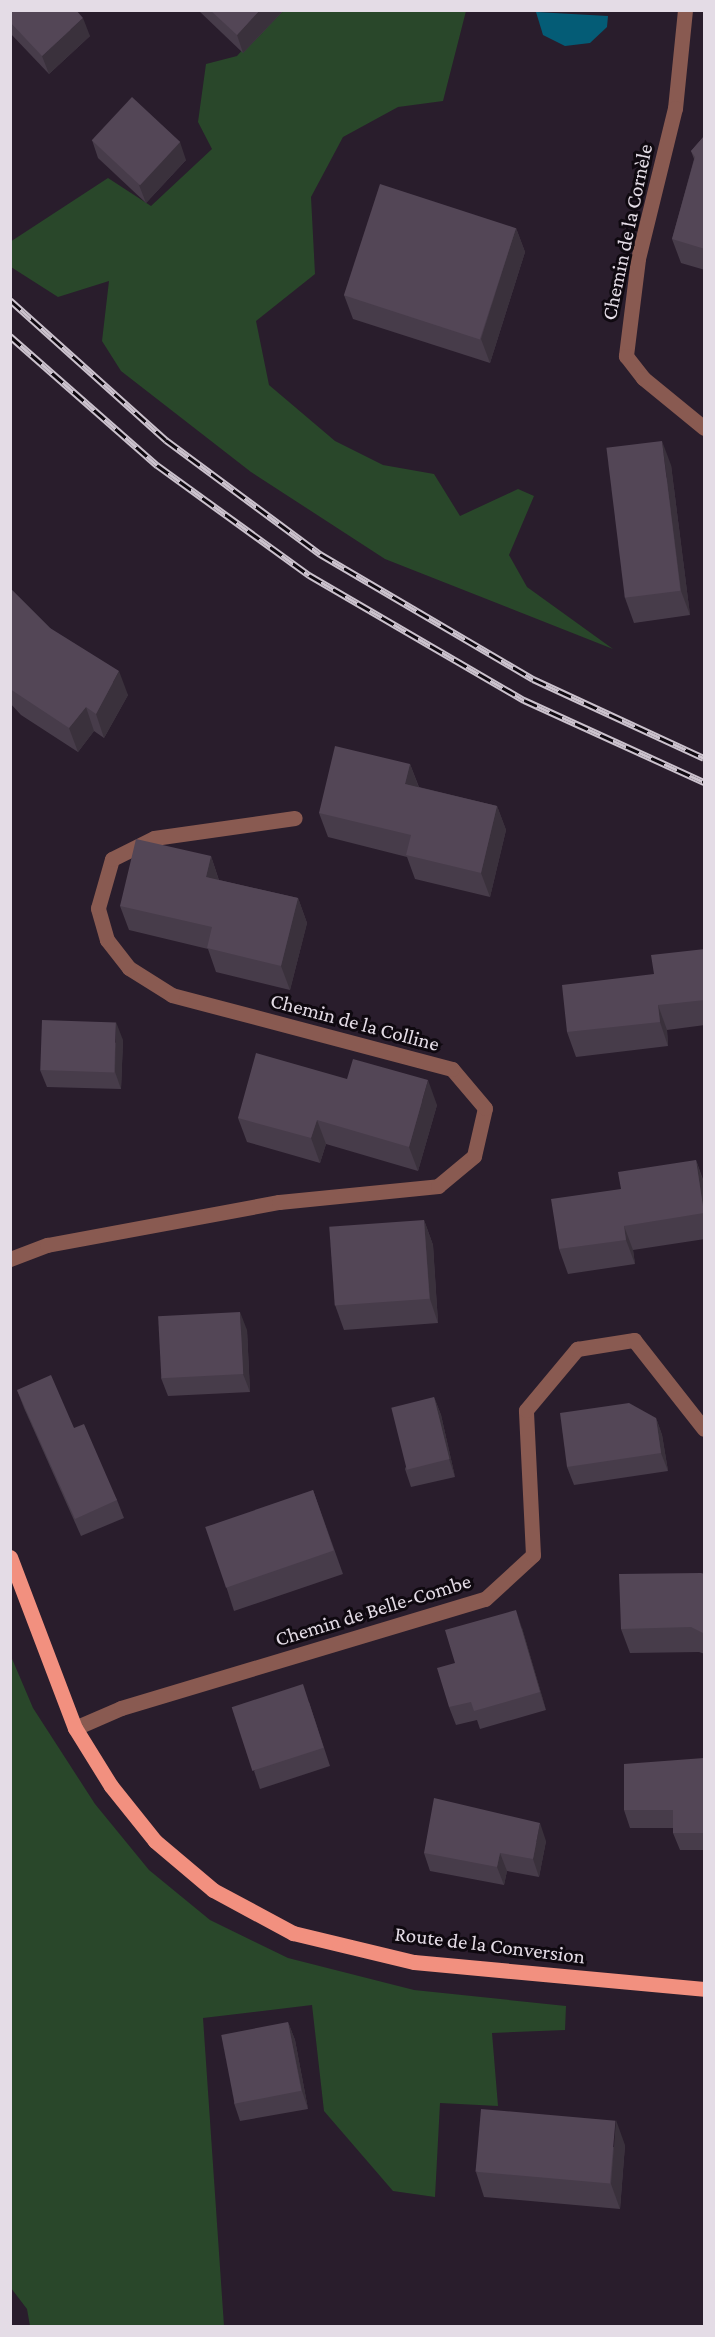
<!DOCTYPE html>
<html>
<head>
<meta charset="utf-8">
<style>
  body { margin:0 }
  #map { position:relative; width:715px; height:2337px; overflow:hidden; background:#291d2c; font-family:"Crimson Pro",serif }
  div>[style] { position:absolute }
  .green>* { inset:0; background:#29472a }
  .water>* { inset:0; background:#045c76 }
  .minor>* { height:15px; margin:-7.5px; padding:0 7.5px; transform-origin:7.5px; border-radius:7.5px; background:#895a51 }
  .major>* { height:15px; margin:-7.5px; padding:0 7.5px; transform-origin:7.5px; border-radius:7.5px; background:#f2907f }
  .rail>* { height:7px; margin-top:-3.5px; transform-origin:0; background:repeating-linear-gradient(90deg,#0f0910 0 14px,#cbc2cd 0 28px); box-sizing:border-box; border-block:2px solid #cbc2cd }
  .wall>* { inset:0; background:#473c4a }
  .shaded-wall>* { inset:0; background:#3a313c }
  .building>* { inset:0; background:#534656; transform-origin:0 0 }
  span { translate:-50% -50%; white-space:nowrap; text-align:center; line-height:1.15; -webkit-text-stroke:6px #0f0910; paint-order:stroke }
  .street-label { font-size:21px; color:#e4dce6 }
  .frame { position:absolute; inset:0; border:12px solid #e4dce6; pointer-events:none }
</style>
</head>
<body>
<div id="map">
  <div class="green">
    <i style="clip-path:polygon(277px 11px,466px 11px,443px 101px,398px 107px,343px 137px,311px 197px,315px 274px,256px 321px,269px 385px,335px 441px,383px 465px,434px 474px,460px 516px,518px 489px,534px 496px,509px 555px,527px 587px,613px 649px,385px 559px,251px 472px,121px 371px,102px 341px,109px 281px,58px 297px,11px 267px,10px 242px,108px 178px,151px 206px,212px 149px,198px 122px,206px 64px,237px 56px)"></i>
    <i style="clip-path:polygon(10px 1654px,33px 1708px,95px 1804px,149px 1870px,210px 1920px,288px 1958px,414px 1990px,566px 2006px,565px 2030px,492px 2033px,498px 2106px,440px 2103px,435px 2197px,393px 2191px,324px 2111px,312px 2005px,203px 2018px,224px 2326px,30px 2326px,27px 2309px,11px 2288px)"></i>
  </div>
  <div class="water">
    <i style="clip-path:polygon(536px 12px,608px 16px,607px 27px,590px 43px,565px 46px,543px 35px)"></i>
  </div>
  <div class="minor">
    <i style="left:685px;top:10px;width:99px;rotate:95.8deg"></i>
    <i style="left:675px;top:108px;width:155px;rotate:103.8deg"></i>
    <i style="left:638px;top:259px;width:98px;rotate:97.1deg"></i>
    <i style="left:626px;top:356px;width:28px;rotate:52deg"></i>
    <i style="left:643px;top:378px;width:79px;rotate:39.3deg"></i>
    <i style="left:10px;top:1259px;width:40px;rotate:-21deg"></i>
    <i style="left:47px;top:1245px;width:236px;rotate:-10.5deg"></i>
    <i style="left:279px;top:1202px;width:160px;rotate:-5.7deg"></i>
    <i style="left:438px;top:1186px;width:47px;rotate:-39.8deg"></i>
    <i style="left:474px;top:1156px;width:49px;rotate:-77.1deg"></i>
    <i style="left:485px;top:1108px;width:51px;rotate:-130.2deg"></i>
    <i style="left:452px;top:1069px;width:290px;rotate:-165.2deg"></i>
    <i style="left:172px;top:995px;width:51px;rotate:-147.9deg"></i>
    <i style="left:129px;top:968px;width:36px;rotate:-128deg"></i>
    <i style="left:107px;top:940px;width:33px;rotate:-106deg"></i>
    <i style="left:98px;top:908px;width:51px;rotate:-74.1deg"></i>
    <i style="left:112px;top:859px;width:47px;rotate:-26.6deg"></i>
    <i style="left:154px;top:838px;width:142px;rotate:-8.1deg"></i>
    <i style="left:75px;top:1728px;width:50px;rotate:-23.5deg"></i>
    <i style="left:121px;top:1708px;width:380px;rotate:-16.7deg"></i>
    <i style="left:485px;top:1599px;width:65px;rotate:-42.5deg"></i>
    <i style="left:533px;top:1555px;width:145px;rotate:-92.8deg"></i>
    <i style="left:526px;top:1410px;width:80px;rotate:-50.1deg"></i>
    <i style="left:577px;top:1349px;width:58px;rotate:-9deg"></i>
    <i style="left:634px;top:1340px;width:113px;rotate:51.8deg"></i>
  </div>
  <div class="major">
    <i style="left:10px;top:1557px;width:183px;rotate:69.2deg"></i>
    <i style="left:75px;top:1728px;width:68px;rotate:58.2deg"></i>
    <i style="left:111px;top:1786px;width:70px;rotate:51.3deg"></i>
    <i style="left:155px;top:1841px;width:76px;rotate:40.2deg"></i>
    <i style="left:213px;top:1890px;width:91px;rotate:28.3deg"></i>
    <i style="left:293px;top:1933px;width:124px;rotate:13.5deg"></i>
    <i style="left:414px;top:1962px;width:291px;rotate:5.3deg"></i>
  </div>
  <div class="rail">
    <i style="left:10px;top:300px;width:210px;rotate:41.9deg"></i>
    <i style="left:166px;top:440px;width:192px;rotate:36.5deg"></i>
    <i style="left:320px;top:554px;width:247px;rotate:30.4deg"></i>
    <i style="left:533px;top:679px;width:188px;rotate:24.8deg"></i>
    <i style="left:10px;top:336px;width:196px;rotate:41.3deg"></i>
    <i style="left:157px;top:465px;width:188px;rotate:35.9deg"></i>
    <i style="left:309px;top:575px;width:249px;rotate:30.2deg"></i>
    <i style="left:524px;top:700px;width:198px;rotate:24.5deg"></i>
  </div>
  <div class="wall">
    <i style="clip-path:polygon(10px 10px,90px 36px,49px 74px,10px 33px)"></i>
    <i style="clip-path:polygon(198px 10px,284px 10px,243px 53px)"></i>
    <i style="clip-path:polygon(705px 135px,705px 270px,681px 263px,672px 239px,694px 159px,691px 151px)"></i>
    <i style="clip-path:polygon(92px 140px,186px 160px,146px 203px,98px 158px)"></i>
    <i style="clip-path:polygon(516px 228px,525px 252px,490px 363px,353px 319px,344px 295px)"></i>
    <i style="clip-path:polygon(671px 465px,690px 615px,634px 623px,625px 598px)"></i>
    <i style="clip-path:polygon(10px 588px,50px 628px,128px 695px,104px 738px,94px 731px,78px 752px,21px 715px,10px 703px)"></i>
    <i style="clip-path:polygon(410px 764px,419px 787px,497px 806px,506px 830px,490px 897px,415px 879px,407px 857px,328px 837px,319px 813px)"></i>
    <i style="clip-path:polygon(211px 856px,219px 880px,298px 898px,307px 923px,290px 990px,216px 972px,208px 949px,129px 930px,120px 906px)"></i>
    <i style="clip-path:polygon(705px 949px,705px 1025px,667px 1030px,668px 1046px,576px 1057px,567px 1032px,654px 974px)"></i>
    <i style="clip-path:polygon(123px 1040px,121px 1089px,47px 1087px,40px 1070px)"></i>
    <i style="clip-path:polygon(347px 1079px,437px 1105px,418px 1171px,326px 1144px,320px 1163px,247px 1142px,238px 1118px)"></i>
    <i style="clip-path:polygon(696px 1160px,705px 1185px,705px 1239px,633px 1250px,635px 1264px,568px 1274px,559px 1249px,621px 1189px)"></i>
    <i style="clip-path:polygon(424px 1220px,433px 1245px,438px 1323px,344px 1330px,335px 1305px)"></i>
    <i style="clip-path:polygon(247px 1330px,250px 1392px,168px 1396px,161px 1378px)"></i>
    <i style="clip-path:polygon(17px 1390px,74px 1428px,117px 1500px,124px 1518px,81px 1536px,24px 1408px)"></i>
    <i style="clip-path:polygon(434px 1397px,441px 1415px,455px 1477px,411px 1487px,405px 1469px)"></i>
    <i style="clip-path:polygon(656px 1418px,662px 1435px,668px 1471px,574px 1485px,567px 1467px)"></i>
    <i style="clip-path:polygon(313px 1490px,343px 1574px,234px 1611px,226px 1586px)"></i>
    <i style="clip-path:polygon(705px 1574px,705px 1654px,699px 1652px,630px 1653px,621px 1629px)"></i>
    <i style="clip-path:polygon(522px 1628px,546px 1710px,480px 1729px,477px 1720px,456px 1725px,449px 1707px,455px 1663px)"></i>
    <i style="clip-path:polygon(309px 1702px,330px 1766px,260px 1789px,254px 1771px)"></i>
    <i style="clip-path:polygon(704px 1758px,705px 1850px,680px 1850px,673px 1833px,673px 1828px,630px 1828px,624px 1810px)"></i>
    <i style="clip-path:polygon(546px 1841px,539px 1877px,507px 1871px,504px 1885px,430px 1871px,424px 1853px)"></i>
    <i style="clip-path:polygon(288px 2022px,295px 2040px,308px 2109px,240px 2121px,234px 2103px)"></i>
    <i style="clip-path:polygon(625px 2145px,620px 2209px,484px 2197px,476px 2172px)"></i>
  </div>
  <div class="shaded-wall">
    <i style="clip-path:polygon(260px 10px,284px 10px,243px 53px,237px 35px)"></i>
    <i style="clip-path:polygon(83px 18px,90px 36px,49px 74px,42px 56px)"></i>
    <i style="clip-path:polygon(180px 142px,186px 160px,146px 203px,139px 185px)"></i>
    <i style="clip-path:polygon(516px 228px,525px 252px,490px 363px,481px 339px)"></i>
    <i style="clip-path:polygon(662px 441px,671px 465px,690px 615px,681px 591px)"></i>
    <i style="clip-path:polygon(119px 671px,128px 695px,104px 738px,96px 714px)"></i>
    <i style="clip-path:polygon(86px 707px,94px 731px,78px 752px,69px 728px)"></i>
    <i style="clip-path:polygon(410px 764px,419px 788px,405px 784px)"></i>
    <i style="clip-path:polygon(497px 806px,506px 830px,490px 897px,481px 873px)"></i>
    <i style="clip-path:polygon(211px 856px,219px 881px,206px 877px)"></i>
    <i style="clip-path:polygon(298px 898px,307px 923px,290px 990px,281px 966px)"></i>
    <i style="clip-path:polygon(658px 1005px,667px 1030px,668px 1046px,660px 1022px)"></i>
    <i style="clip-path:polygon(116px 1022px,123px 1040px,121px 1089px,115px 1072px)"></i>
    <i style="clip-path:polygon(428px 1080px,437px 1105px,418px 1171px,409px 1147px)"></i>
    <i style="clip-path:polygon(317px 1120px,326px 1144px,320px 1163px,311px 1138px)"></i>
    <i style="clip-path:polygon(696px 1160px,704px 1184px,705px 1215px,704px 1213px)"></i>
    <i style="clip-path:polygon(424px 1220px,433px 1245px,438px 1323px,430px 1299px)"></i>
    <i style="clip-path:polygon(624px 1226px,633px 1250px,635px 1264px,626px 1240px)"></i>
    <i style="clip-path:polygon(240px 1312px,247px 1330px,250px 1392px,243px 1374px)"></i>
    <i style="clip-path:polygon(434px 1397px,441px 1415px,455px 1477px,449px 1459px)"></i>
    <i style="clip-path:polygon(656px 1418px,662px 1435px,668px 1471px,661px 1453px)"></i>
    <i style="clip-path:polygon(516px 1610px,522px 1628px,546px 1710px,540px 1692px)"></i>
    <i style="clip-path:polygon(704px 1758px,705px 1760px,705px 1837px,703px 1833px)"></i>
    <i style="clip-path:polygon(540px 1823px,546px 1841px,539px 1877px,533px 1859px)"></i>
    <i style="clip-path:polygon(500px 1853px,507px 1871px,504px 1885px,497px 1867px)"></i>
    <i style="clip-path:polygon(288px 2022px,295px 2040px,308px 2109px,302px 2091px)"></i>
    <i style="clip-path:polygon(616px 2120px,625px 2145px,620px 2209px,611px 2184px)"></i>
  </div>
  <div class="building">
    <i style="clip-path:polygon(10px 10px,76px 10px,83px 18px,42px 56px,10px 22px)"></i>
    <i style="clip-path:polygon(210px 10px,260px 10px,237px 35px)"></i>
    <i style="left:132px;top:97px;width:66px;height:59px;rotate:43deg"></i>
    <i style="clip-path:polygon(705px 135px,705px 249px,672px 239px,695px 157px,691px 151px)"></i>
    <i style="left:380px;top:184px;width:143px;height:117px;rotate:18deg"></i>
    <i style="left:662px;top:441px;width:151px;height:56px;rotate:83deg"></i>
    <i style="clip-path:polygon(10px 588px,50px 628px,119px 671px,96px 714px,86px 707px,69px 728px,10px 689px)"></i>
    <i style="clip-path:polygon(335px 746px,410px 764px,405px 784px,497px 806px,481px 873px,406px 855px,411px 835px,319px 813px)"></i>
    <i style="clip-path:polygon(136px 839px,211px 856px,206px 877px,298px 898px,281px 966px,207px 948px,212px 927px,120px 906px)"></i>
    <i style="clip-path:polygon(705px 949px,705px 1000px,658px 1005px,660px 1022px,567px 1032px,562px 985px,654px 974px,651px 955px)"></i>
    <i style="left:42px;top:1020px;width:74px;height:50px;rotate:2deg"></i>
    <i style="clip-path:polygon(256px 1053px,347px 1079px,353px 1059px,428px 1080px,409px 1147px,317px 1120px,311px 1138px,238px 1118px)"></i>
    <i style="clip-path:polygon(696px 1160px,704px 1213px,624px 1226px,626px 1240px,559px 1249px,551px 1199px,621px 1189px,618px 1172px)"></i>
    <i style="left:424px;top:1220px;width:79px;height:95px;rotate:86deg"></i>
    <i style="left:240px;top:1312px;width:62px;height:82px;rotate:87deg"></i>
    <i style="clip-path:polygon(51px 1375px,74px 1428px,84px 1424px,117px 1500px,75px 1519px,17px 1390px)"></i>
    <i style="left:434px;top:1397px;width:64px;height:44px;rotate:76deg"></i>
    <i style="clip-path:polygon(629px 1403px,656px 1418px,661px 1453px,567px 1467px,560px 1413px)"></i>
    <i style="left:313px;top:1490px;width:64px;height:114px;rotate:71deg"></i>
    <i style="clip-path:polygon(701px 1573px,705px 1574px,705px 1634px,691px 1627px,621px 1629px,619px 1574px)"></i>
    <i style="clip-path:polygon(516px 1610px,540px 1692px,474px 1711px,471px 1702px,449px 1707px,437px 1668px,455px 1663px,445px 1630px)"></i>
    <i style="left:303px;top:1684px;width:67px;height:75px;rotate:72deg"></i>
    <i style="clip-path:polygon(704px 1758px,703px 1833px,673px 1833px,673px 1810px,624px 1810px,624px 1764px)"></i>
    <i style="clip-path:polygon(434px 1798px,540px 1823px,533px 1859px,500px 1853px,497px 1867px,424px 1853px)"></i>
    <i style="left:288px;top:2022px;width:70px;height:68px;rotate:79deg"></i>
    <i style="left:481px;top:2109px;width:135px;height:63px;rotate:5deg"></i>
  </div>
  <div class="street-label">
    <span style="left:627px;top:232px;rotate:-78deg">Chemin de la Cornèle</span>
    <span style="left:355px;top:1022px;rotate:15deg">Chemin de la Colline</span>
    <span style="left:373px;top:1610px;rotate:-17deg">Chemin de Belle-Combe</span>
    <span style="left:490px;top:1945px;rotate:7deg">Route de la Conversion</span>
  </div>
  <div class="frame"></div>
</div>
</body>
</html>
